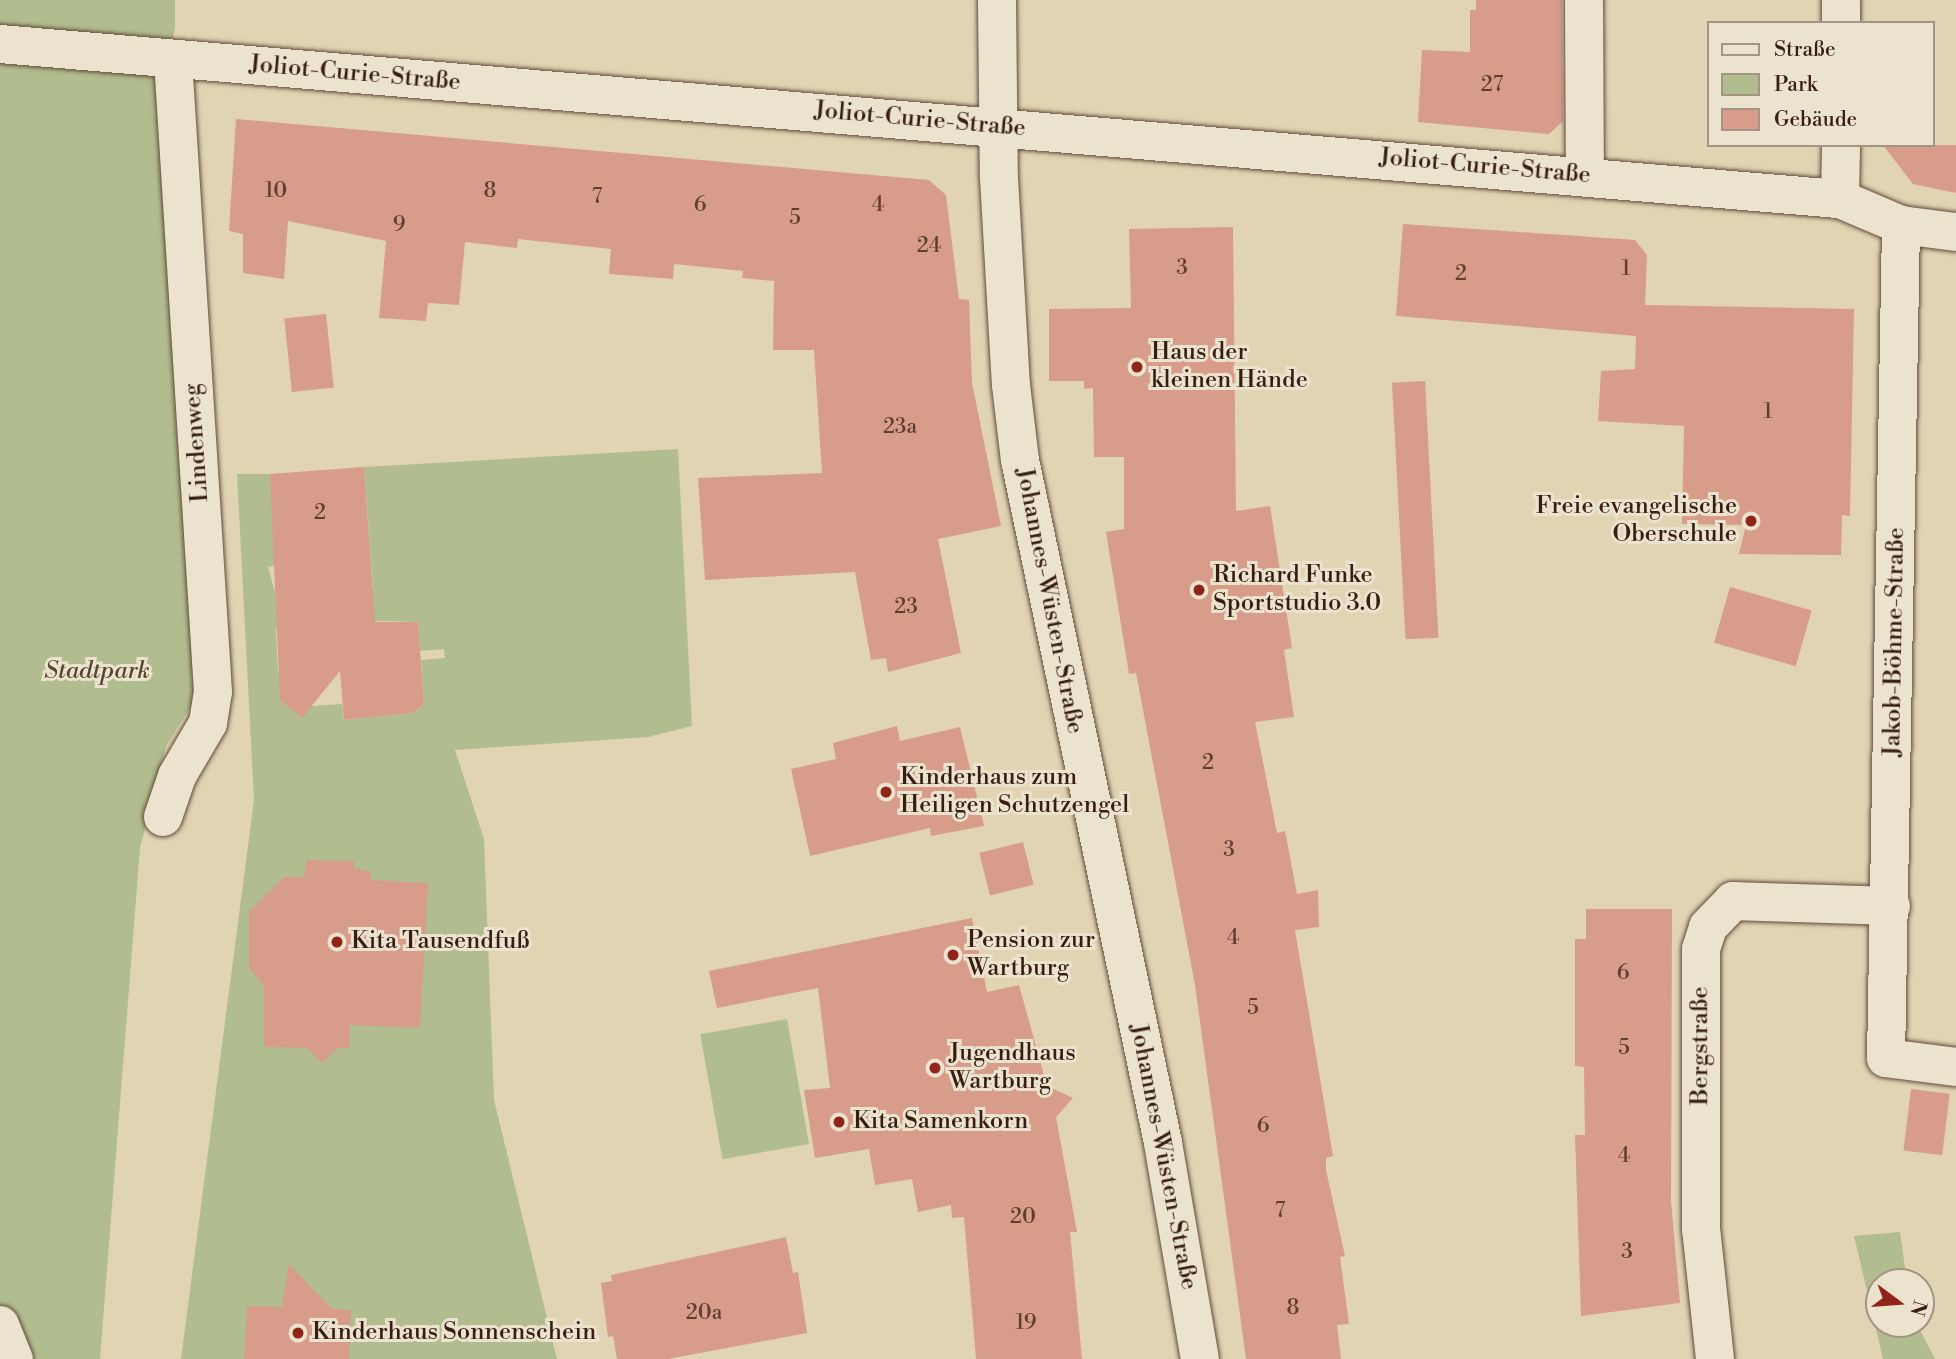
<!DOCTYPE html>
<html>
<head>
<meta charset="utf-8">
<style>
  body { margin:0 }
  #map { position:relative; width:1956px; height:1359px; overflow:hidden; background:#e0d4b3; font-family:"Libre Bodoni",serif }
  div>[style] { position:absolute }
  .green>* { inset:0; background:#b1bd8e; transform-origin:0 0 }
  .building>* { inset:0; background:#d89c8b; transform-origin:0 0 }
  .roads { filter:drop-shadow(0 0 2px #624c3a) drop-shadow(0 0 2px #624c3a) }
  .minor>* { height:38px; margin:-19px; padding:0 19px; transform-origin:19px; border-radius:19px; background:#ebe3ce }
  .dots>* { width:19px; height:19px; translate:-50% -50%; box-sizing:border-box; border:4px solid #ebe3ce; border-radius:50% }
  span { translate:-50% -50%; white-space:nowrap; text-align:center; line-height:1.15; -webkit-text-stroke:6px #ebe3ce; paint-order:stroke }
  .number-label { font-size:21px; color:#603e30 }
  .number-label span { -webkit-text-stroke-width:0 }
  .street-label { font-size:24px; color:#381e12 }
  .poi-label { font-size:24px; color:#381e12 }
  .left { translate:0 -50%; text-align:left }
  .right { translate:-100% -50%; text-align:right }
  .park-label { font-size:24px; color:#564631; font-style:italic }
  .legend { position:absolute; left:1707px; top:21px; width:228px; height:126px; box-sizing:border-box; background:#ebe3ce; border:2px solid #a39483; margin:0; padding:9px 12px; list-style:none; font-size:21px; color:#381e12 }
  .legend li { display:flex; align-items:center; gap:14px; height:35px }
  .legend b { width:35px; border:2px solid #a39483 }
  .north { position:absolute; left:1865px; top:1268px; width:70px; height:70px; box-sizing:border-box; background:#ebe3ce; border:2px solid #a39483; border-radius:50%; rotate:106deg; font-size:19px; font-weight:700; line-height:28px; text-align:center; color:#381e12 }
  .north::after { content:''; display:block; margin:auto; width:24px; height:32px; background:#8f2418; clip-path:polygon(50% 0,100% 100%,50% 72%,0 100%) }
</style>
</head>
<body>
<div id="map">
  <div class="green">
    <i style="clip-path:polygon(0 0,175px 0,175px 28px,161px 92px,196px 698px,166px 746px,140px 848px,100px 1359px,0 1359px)"></i>
    <i style="clip-path:polygon(evenodd,678px 449px,692px 726px,648px 737px,455px 750px,484px 839px,494px 1100px,557px 1359px,181px 1359px,254px 800px,237px 474px,270px 474px,276px 551px,274px 566px,268px 567px,276px 596px,373px 589px,364px 467px,678px 449px,381px 621px,418px 622px,420px 651px,444px 649px,445px 658px,421px 660px,424px 704px,413px 713px,344px 720px,342px 704px,312px 706px,294px 672px,278px 673px,276px 628px,381px 621px)"></i>
    <i style="left:787px;top:1019px;width:127px;height:88px;rotate:80deg"></i>
    <i style="clip-path:polygon(1900px 1232px,1907px 1282px,1879px 1282px,1879px 1324px,1917px 1324px,1935px 1359px,1883px 1359px,1854px 1236px)"></i>
  </div>
  <div class="building">
    <i style="clip-path:polygon(1476px 0,1562px 0,1563px 121px,1549px 134px,1418px 122px,1422px 50px,1470px 52px,1470px 10px,1476px 10px)"></i>
    <i style="clip-path:polygon(236px 119px,929px 180px,946px 195px,959px 299px,969px 300px,972px 383px,1001px 526px,938px 539px,961px 653px,888px 672px,886px 658px,871px 660px,855px 572px,705px 580px,698px 478px,822px 473px,814px 350px,773px 350px,774px 281px,742px 278px,743px 271px,674px 264px,673px 279px,609px 274px,611px 249px,518px 239px,517px 248px,465px 242px,459px 305px,428px 303px,426px 321px,379px 318px,386px 241px,288px 221px,284px 279px,243px 273px,243px 234px,229px 231px)"></i>
    <i style="clip-path:polygon(1883px 145px,1956px 145px,1956px 193px,1913px 184px)"></i>
    <i style="clip-path:polygon(1403px 224px,1635px 240px,1647px 255px,1645px 305px,1854px 309px,1850px 516px,1842px 515px,1841px 555px,1739px 554px,1746px 525px,1682px 524px,1684px 426px,1598px 421px,1601px 371px,1635px 369px,1636px 336px,1396px 316px)"></i>
    <i style="clip-path:polygon(1233px 227px,1236px 511px,1270px 506px,1292px 648px,1284px 650px,1294px 717px,1255px 722px,1277px 833px,1285px 831px,1297px 894px,1318px 890px,1319px 927px,1295px 930px,1333px 1156px,1326px 1158px,1326px 1170px,1345px 1256px,1340px 1257px,1349px 1324px,1337px 1325px,1341px 1359px,1246px 1359px,1195px 985px,1136px 673px,1129px 674px,1106px 532px,1124px 529px,1124px 457px,1094px 457px,1093px 388px,1084px 389px,1084px 381px,1049px 381px,1049px 309px,1131px 308px,1129px 229px)"></i>
    <i style="left:326px;top:314px;width:74px;height:42px;rotate:84deg"></i>
    <i style="left:1425px;top:381px;width:257px;height:33px;rotate:87deg"></i>
    <i style="clip-path:polygon(364px 467px,375px 622px,418px 622px,424px 704px,413px 713px,344px 720px,340px 671px,302px 718px,280px 700px,270px 474px)"></i>
    <i style="left:1730px;top:587px;width:85px;height:58px;rotate:16deg"></i>
    <i style="clip-path:polygon(897px 726px,900px 741px,960px 727px,984px 826px,931px 836px,930px 828px,810px 856px,791px 769px,836px 759px,833px 743px)"></i>
    <i style="left:1023px;top:842px;width:44px;height:45px;rotate:76deg"></i>
    <i style="clip-path:polygon(307px 860px,354px 861px,354px 868px,371px 872px,371px 880px,428px 883px,420px 1028px,350px 1025px,349px 1048px,338px 1048px,322px 1063px,307px 1048px,264px 1047px,264px 986px,249px 968px,249px 912px,284px 877px,304px 877px)"></i>
    <i style="clip-path:polygon(1586px 909px,1672px 909px,1671px 1201px,1680px 1303px,1581px 1316px,1575px 1135px,1585px 1135px,1584px 1067px,1575px 1066px,1575px 939px,1586px 939px)"></i>
    <i style="clip-path:polygon(972px 918px,987px 992px,1019px 985px,1047px 1086px,1073px 1098px,1056px 1117px,1077px 1232px,1070px 1232px,1082px 1359px,976px 1359px,964px 1217px,952px 1218px,951px 1205px,918px 1212px,912px 1179px,875px 1185px,869px 1149px,815px 1158px,804px 1090px,830px 1088px,818px 988px,717px 1008px,709px 971px)"></i>
    <i style="left:1911px;top:1089px;width:39px;height:62px;rotate:7deg"></i>
    <i style="clip-path:polygon(786px 1237px,793px 1273px,798px 1272px,807px 1333px,668px 1359px,617px 1359px,613px 1336px,608px 1337px,601px 1283px,612px 1281px,611px 1275px)"></i>
    <i style="clip-path:polygon(289px 1264px,332px 1309px,351px 1310px,349px 1359px,244px 1359px,247px 1306px,282px 1307px)"></i>
  </div>
  <div class="roads">
    <div class="minor">
      <i style="left:997px;top:0;width:178px;rotate:89.4deg"></i>
      <i style="left:999px;top:178px;width:207px;rotate:86.7deg"></i>
      <i style="left:1011px;top:385px;width:76px;rotate:83.2deg"></i>
      <i style="left:1020px;top:460px;width:698px;rotate:78.17deg"></i>
      <i style="left:1163px;top:1143px;width:219px;rotate:80.3deg"></i>
      <i style="left:1584px;top:0;width:175px;rotate:89.7deg"></i>
      <i style="left:1841px;top:0;width:23px;rotate:90deg"></i>
      <i style="left:0;top:44px;width:1847px;rotate:4.82deg"></i>
      <i style="left:1840px;top:199px;width:66px;rotate:23.1deg"></i>
      <i style="left:1901px;top:225px;width:55px;rotate:7.3deg"></i>
      <i style="left:1840px;top:199px;width:54px;rotate:-88.9deg"></i>
      <i style="left:1901px;top:225px;width:833px;rotate:91.03deg"></i>
      <i style="left:1886px;top:1058px;width:71px;rotate:7.3deg"></i>
      <i style="left:163px;top:817px;width:43px;rotate:-71.1deg"></i>
      <i style="left:177px;top:776px;width:61px;rotate:-59.7deg"></i>
      <i style="left:208px;top:723px;width:31px;rotate:-81deg"></i>
      <i style="left:213px;top:692px;width:634px;rotate:-93.62deg"></i>
      <i style="left:0;top:1325px;width:37px;rotate:68deg"></i>
      <i style="left:1715px;top:1359px;width:131px;rotate:-96.1deg"></i>
      <i style="left:1701px;top:1229px;width:280px;rotate:-90deg"></i>
      <i style="left:1701px;top:949px;width:23px;rotate:-72deg"></i>
      <i style="left:1708px;top:927px;width:36px;rotate:-46deg"></i>
      <i style="left:1733px;top:901px;width:158px;rotate:1.8deg"></i>
    </div>
  </div>
  <div class="dots">
    <i style="left:1137px;top:367px;background:#8f2418"></i>
    <i style="left:1751px;top:521px;background:#8f2418"></i>
    <i style="left:1199px;top:590px;background:#8f2418"></i>
    <i style="left:886px;top:792px;background:#8f2418"></i>
    <i style="left:337px;top:942px;background:#8f2418"></i>
    <i style="left:953px;top:955px;background:#8f2418"></i>
    <i style="left:935px;top:1068px;background:#8f2418"></i>
    <i style="left:839px;top:1122px;background:#8f2418"></i>
    <i style="left:298px;top:1333px;background:#8f2418"></i>
  </div>
  <div class="number-label">
    <span style="left:1492px;top:85px">27</span>
    <span style="left:276px;top:191px">10</span>
    <span style="left:490px;top:191px">8</span>
    <span style="left:597px;top:197px">7</span>
    <span style="left:700px;top:205px">6</span>
    <span style="left:878px;top:205px">4</span>
    <span style="left:795px;top:218px">5</span>
    <span style="left:399px;top:225px">9</span>
    <span style="left:929px;top:246px">24</span>
    <span style="left:1182px;top:268px">3</span>
    <span style="left:1626px;top:269px">1</span>
    <span style="left:1461px;top:274px">2</span>
    <span style="left:1768px;top:412px">1</span>
    <span style="left:900px;top:427px">23a</span>
    <span style="left:320px;top:513px">2</span>
    <span style="left:906px;top:607px">23</span>
    <span style="left:1208px;top:763px">2</span>
    <span style="left:1229px;top:850px">3</span>
    <span style="left:1233px;top:938px">4</span>
    <span style="left:1623px;top:973px">6</span>
    <span style="left:1253px;top:1008px">5</span>
    <span style="left:1624px;top:1048px">5</span>
    <span style="left:1263px;top:1126px">6</span>
    <span style="left:1624px;top:1156px">4</span>
    <span style="left:1280px;top:1211px">7</span>
    <span style="left:1023px;top:1217px">20</span>
    <span style="left:1627px;top:1252px">3</span>
    <span style="left:1293px;top:1308px">8</span>
    <span style="left:704px;top:1313px">20a</span>
    <span style="left:1026px;top:1323px">19</span>
  </div>
  <div class="street-label">
    <span style="left:355px;top:74px;rotate:5deg">Joliot-Curie-Straße</span>
    <span style="left:920px;top:120px;rotate:5deg">Joliot-Curie-Straße</span>
    <span style="left:1485px;top:167px;rotate:5deg">Joliot-Curie-Straße</span>
    <span style="left:197px;top:443px;rotate:-94deg">Lindenweg</span>
    <span style="left:1049px;top:601px;rotate:79deg">Johannes-Wüsten-Straße</span>
    <span style="left:1895px;top:642px;rotate:-89deg">Jakob-Böhme-Straße</span>
    <span style="left:1701px;top:1046px;rotate:-90deg">Bergstraße</span>
    <span style="left:1163px;top:1157px;rotate:79deg">Johannes-Wüsten-Straße</span>
  </div>
  <div class="poi-label">
    <span class="left" style="left:1151px;top:367px">Haus der<br>kleinen Hände</span>
    <span class="right" style="left:1737px;top:521px">Freie evangelische<br>Oberschule</span>
    <span class="left" style="left:1213px;top:590px">Richard Funke<br>Sportstudio 3.0</span>
    <span class="left" style="left:900px;top:792px">Kinderhaus zum<br>Heiligen Schutzengel</span>
    <span class="left" style="left:967px;top:955px">Pension zur<br>Wartburg</span>
    <span class="left" style="left:351px;top:942px">Kita Tausendfuß</span>
    <span class="left" style="left:949px;top:1068px">Jugendhaus<br>Wartburg</span>
    <span class="left" style="left:853px;top:1122px">Kita Samenkorn</span>
    <span class="left" style="left:312px;top:1333px">Kinderhaus Sonnenschein</span>
  </div>
  <div class="park-label">
    <span style="left:97px;top:672px">Stadtpark</span>
  </div>
  <ul class="legend">
  <li><b style="height:9px;background:#ebe3ce"></b>Straße</li>
  <li><b style="height:19px;background:#b1bd8e"></b>Park</li>
  <li><b style="height:19px;background:#d89c8b"></b>Gebäude</li>
  </ul>
  <div class="north">N</div>
</div>
</body>
</html>
